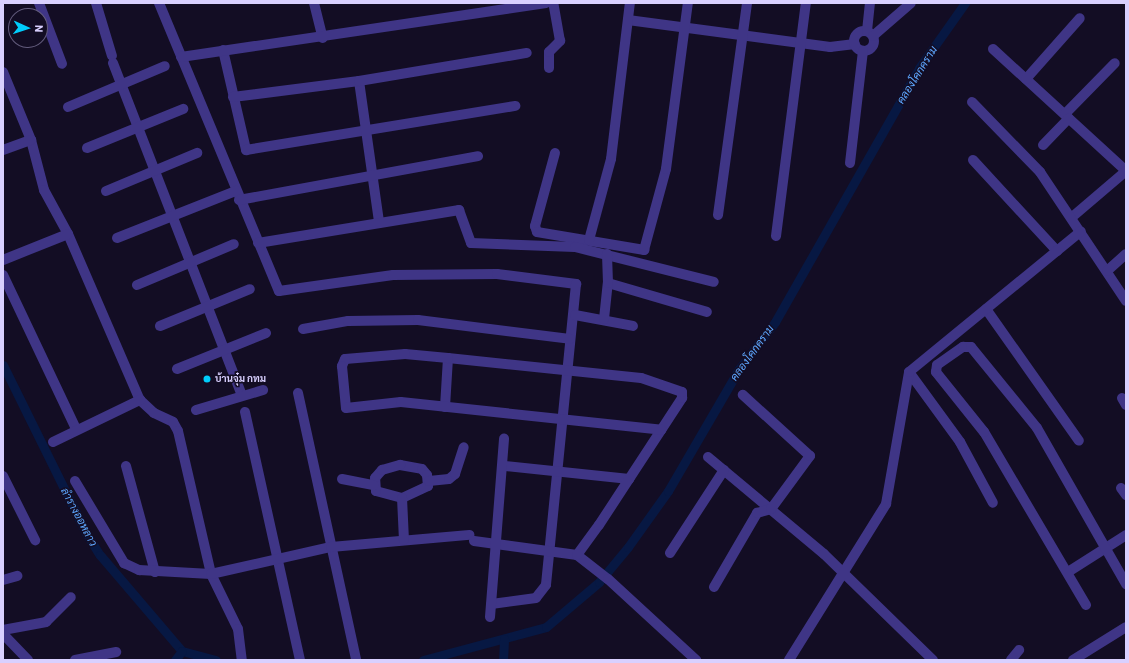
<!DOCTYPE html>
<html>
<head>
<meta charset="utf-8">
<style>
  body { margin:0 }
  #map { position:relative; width:1129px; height:663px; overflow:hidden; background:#130d24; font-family:Barlow,Sarabun,sans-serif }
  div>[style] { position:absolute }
  .canal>* { height:9px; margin:-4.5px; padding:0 4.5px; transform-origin:4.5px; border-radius:4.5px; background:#071843 }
  .minor>* { height:10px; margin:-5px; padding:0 5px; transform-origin:5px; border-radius:5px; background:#3f3586 }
  .minor>.ring { margin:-5px; padding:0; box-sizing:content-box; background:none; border:10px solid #3f3586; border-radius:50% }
  .dots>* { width:11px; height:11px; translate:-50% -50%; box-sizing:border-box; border:2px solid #130d24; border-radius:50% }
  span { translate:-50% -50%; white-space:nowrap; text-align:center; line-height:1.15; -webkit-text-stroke:3px #130d24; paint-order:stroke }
  .poi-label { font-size:10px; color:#d9d0ff; font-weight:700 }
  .left { translate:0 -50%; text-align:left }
  .water-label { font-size:11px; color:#5ea7ff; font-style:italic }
  .frame { position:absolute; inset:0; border:4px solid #d9d0ff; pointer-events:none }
  .north { position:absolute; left:8px; top:8px; width:40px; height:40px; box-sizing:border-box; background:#130d24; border:1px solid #625b7c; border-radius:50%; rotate:93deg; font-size:11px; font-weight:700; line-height:16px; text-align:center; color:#d9d0ff }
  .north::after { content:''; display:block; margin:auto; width:14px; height:18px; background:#00ccfb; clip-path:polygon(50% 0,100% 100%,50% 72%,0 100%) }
</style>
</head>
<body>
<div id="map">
  <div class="canal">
    <i style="left:3px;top:365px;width:187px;rotate:63.7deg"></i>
    <i style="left:86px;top:533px;width:26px;rotate:58deg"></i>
    <i style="left:100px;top:555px;width:126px;rotate:49.5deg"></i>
    <i style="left:182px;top:651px;width:35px;rotate:15deg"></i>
    <i style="left:175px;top:660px;width:11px;rotate:-52deg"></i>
    <i style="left:423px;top:660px;width:127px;rotate:-15deg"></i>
    <i style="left:546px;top:627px;width:70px;rotate:-40.3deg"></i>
    <i style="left:599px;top:582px;width:45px;rotate:-50.4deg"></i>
    <i style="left:628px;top:547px;width:69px;rotate:-54.5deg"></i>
    <i style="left:668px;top:491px;width:141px;rotate:-59.8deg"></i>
    <i style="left:739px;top:369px;width:59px;rotate:-52.5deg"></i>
    <i style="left:775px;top:322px;width:292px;rotate:-60.4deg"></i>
    <i style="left:919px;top:68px;width:80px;rotate:-54.7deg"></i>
    <i style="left:503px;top:660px;width:21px;rotate:-87deg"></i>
  </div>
  <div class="minor">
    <i style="left:39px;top:3px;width:65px;rotate:69.3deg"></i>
    <i style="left:96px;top:3px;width:55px;rotate:73.2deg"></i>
    <i style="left:159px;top:3px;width:312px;rotate:67.4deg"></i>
    <i style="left:279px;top:291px;width:115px;rotate:-8deg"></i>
    <i style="left:393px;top:275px;width:104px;rotate:-0.6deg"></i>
    <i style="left:497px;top:274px;width:80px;rotate:7.2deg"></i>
    <i style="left:576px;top:284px;width:302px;rotate:95.7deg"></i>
    <i style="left:546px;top:585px;width:16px;rotate:128deg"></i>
    <i style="left:536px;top:598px;width:45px;rotate:172.4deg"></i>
    <i style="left:314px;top:3px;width:36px;rotate:76deg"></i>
    <i style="left:628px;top:20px;width:204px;rotate:7.6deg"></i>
    <i style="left:830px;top:47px;width:25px;rotate:-7deg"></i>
    <i class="ring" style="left:854px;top:31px;width:10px;height:10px"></i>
    <i style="left:867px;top:31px;width:28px;rotate:-84deg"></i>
    <i style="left:873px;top:36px;width:50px;rotate:-41deg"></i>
    <i style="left:993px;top:49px;width:180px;rotate:42.5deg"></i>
    <i style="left:1126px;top:171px;width:72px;rotate:139.5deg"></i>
    <i style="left:223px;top:50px;width:103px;rotate:77deg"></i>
    <i style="left:246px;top:150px;width:273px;rotate:-9.3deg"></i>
    <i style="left:181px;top:57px;width:369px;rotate:-8.4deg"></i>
    <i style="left:113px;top:63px;width:356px;rotate:68.8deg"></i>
    <i style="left:549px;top:68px;width:16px;rotate:-90deg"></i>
    <i style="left:549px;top:52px;width:16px;rotate:-45deg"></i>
    <i style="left:560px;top:41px;width:39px;rotate:-100deg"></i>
    <i style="left:3px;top:72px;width:74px;rotate:67.6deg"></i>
    <i style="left:31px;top:140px;width:52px;rotate:75.4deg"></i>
    <i style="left:44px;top:190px;width:50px;rotate:61.4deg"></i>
    <i style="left:68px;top:234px;width:181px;rotate:66.6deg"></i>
    <i style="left:140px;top:400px;width:19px;rotate:43deg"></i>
    <i style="left:154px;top:413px;width:21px;rotate:25deg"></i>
    <i style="left:173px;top:422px;width:10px;rotate:61deg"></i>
    <i style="left:178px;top:431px;width:147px;rotate:77deg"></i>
    <i style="left:211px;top:574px;width:61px;rotate:63.9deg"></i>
    <i style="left:238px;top:629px;width:31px;rotate:83deg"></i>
    <i style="left:1026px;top:79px;width:81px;rotate:-48.5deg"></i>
    <i style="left:359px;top:81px;width:142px;rotate:81.9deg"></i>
    <i style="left:233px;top:97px;width:127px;rotate:-7.2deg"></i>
    <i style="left:359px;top:81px;width:170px;rotate:-9.5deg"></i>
    <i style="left:972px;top:102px;width:98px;rotate:45.8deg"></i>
    <i style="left:1040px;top:172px;width:155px;rotate:56.3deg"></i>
    <i style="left:68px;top:107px;width:105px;rotate:-22.9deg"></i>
    <i style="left:1065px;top:114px;width:71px;rotate:-45.6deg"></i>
    <i style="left:1043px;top:145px;width:37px;rotate:-46deg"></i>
    <i style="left:87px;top:148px;width:104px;rotate:-22.1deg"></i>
    <i style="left:3px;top:150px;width:30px;rotate:-20deg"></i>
    <i style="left:555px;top:153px;width:76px;rotate:105.3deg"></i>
    <i style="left:535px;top:226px;width:6px;rotate:72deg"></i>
    <i style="left:537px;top:232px;width:109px;rotate:9.5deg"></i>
    <i style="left:644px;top:250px;width:84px;rotate:-74.8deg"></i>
    <i style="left:666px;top:169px;width:167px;rotate:-82.5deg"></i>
    <i style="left:973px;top:160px;width:124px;rotate:47.3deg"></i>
    <i style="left:850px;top:163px;width:113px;rotate:-83.4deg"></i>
    <i style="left:106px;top:191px;width:99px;rotate:-22.7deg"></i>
    <i style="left:239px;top:200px;width:243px;rotate:-10.4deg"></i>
    <i style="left:718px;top:215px;width:214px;rotate:-82.2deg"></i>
    <i style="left:776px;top:236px;width:235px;rotate:-82.7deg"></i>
    <i style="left:117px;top:238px;width:128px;rotate:-21.6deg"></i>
    <i style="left:589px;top:240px;width:84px;rotate:-74.8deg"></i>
    <i style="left:611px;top:159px;width:157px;rotate:-83.1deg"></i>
    <i style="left:258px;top:243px;width:204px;rotate:-9.3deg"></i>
    <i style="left:459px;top:210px;width:35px;rotate:70deg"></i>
    <i style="left:471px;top:243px;width:104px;rotate:2.2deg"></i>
    <i style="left:575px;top:247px;width:143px;rotate:14.1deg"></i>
    <i style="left:3px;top:260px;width:70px;rotate:-21.8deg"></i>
    <i style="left:1107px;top:271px;width:25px;rotate:-42deg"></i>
    <i style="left:3px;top:275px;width:170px;rotate:64.6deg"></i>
    <i style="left:608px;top:283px;width:103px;rotate:16.3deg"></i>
    <i style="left:137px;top:285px;width:105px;rotate:-22.9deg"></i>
    <i style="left:986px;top:309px;width:161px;rotate:54.8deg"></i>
    <i style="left:575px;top:315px;width:59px;rotate:10.7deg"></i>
    <i style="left:604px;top:319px;width:36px;rotate:-84deg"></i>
    <i style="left:608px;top:283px;width:29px;rotate:-92deg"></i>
    <i style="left:160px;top:326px;width:97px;rotate:-22.3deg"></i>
    <i style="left:303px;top:329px;width:46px;rotate:-10.1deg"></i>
    <i style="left:348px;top:321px;width:70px;rotate:-0.8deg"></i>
    <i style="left:418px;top:320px;width:153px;rotate:7.1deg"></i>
    <i style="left:177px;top:369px;width:96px;rotate:-22deg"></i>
    <i style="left:909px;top:372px;width:87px;rotate:53.9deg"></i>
    <i style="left:960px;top:442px;width:69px;rotate:61.6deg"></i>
    <i style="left:298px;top:393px;width:273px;rotate:77.7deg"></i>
    <i style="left:1122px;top:398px;width:8px;rotate:60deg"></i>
    <i style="left:445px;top:407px;width:49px;rotate:-86.5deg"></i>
    <i style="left:196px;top:410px;width:70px;rotate:-16.6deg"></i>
    <i style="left:245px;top:412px;width:254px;rotate:77.5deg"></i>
    <i style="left:53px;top:442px;width:97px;rotate:-25.8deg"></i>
    <i style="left:708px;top:457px;width:151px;rotate:39.9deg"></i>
    <i style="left:824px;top:554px;width:152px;rotate:44.2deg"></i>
    <i style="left:400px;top:465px;width:22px;rotate:10deg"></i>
    <i style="left:422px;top:469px;width:8px;rotate:50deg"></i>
    <i style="left:427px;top:475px;width:11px;rotate:85deg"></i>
    <i style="left:428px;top:486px;width:29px;rotate:155deg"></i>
    <i style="left:402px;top:498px;width:27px;rotate:-165deg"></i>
    <i style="left:376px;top:491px;width:13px;rotate:-94deg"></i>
    <i style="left:375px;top:478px;width:11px;rotate:-49deg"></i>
    <i style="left:382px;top:470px;width:19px;rotate:-16deg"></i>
    <i style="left:126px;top:466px;width:110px;rotate:74.7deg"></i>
    <i style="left:505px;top:466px;width:125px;rotate:6deg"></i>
    <i style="left:3px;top:476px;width:72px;rotate:63.4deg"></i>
    <i style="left:342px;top:479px;width:32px;rotate:11deg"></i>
    <i style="left:75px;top:481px;width:96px;rotate:59.1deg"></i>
    <i style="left:124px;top:563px;width:17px;rotate:25deg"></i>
    <i style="left:139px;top:570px;width:72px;rotate:3.2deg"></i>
    <i style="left:211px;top:574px;width:123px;rotate:-12.7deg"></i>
    <i style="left:331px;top:547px;width:139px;rotate:-5deg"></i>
    <i style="left:429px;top:481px;width:20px;rotate:-6deg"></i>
    <i style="left:449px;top:479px;width:8px;rotate:-40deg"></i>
    <i style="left:455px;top:474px;width:28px;rotate:-72deg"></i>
    <i style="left:1121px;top:488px;width:9px;rotate:54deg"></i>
    <i style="left:402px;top:498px;width:42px;rotate:87.3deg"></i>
    <i style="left:474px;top:541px;width:104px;rotate:7.7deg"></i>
    <i style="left:577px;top:555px;width:39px;rotate:38deg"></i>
    <i style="left:608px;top:579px;width:120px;rotate:42.6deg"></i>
    <i style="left:670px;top:553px;width:99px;rotate:-57deg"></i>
    <i style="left:577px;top:555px;width:37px;rotate:-54deg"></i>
    <i style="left:599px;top:525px;width:152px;rotate:-56.8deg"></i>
    <i style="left:682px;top:398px;width:6px;rotate:-90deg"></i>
    <i style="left:682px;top:392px;width:43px;rotate:-161.1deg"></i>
    <i style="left:641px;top:378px;width:194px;rotate:-174.1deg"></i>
    <i style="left:448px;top:358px;width:43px;rotate:-174.7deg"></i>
    <i style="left:405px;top:354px;width:60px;rotate:175.2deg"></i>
    <i style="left:345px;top:359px;width:8px;rotate:113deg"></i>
    <i style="left:342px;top:366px;width:42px;rotate:84.6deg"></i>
    <i style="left:346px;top:408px;width:55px;rotate:-6.2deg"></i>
    <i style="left:401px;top:402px;width:262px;rotate:6.1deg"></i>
    <i style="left:1068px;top:572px;width:69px;rotate:-32.5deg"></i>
    <i style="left:3px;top:580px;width:15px;rotate:-16deg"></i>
    <i style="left:714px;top:587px;width:86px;rotate:-59.8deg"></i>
    <i style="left:757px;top:513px;width:15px;rotate:-16deg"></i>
    <i style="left:771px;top:509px;width:66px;rotate:-53.7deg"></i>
    <i style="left:810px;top:456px;width:91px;rotate:-137.7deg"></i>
    <i style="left:1086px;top:605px;width:201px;rotate:-120.5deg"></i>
    <i style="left:984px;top:432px;width:77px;rotate:-128.7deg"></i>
    <i style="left:936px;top:372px;width:7px;rotate:-82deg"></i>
    <i style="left:937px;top:365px;width:32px;rotate:-35deg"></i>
    <i style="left:963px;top:347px;width:8px"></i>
    <i style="left:971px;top:347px;width:104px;rotate:50.8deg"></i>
    <i style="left:1037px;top:428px;width:180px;rotate:60.3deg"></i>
    <i style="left:490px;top:617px;width:179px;rotate:-85.5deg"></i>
    <i style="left:3px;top:630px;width:44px;rotate:-10.5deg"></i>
    <i style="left:46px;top:622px;width:35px;rotate:-45deg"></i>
    <i style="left:3px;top:634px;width:36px;rotate:46deg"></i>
    <i style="left:75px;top:660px;width:42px;rotate:-11deg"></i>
    <i style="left:789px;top:660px;width:184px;rotate:-58.1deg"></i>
    <i style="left:886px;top:504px;width:134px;rotate:-80.1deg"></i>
    <i style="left:909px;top:372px;width:222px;rotate:-39.3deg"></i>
    <i style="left:1011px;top:660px;width:13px;rotate:-51deg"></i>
    <i style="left:1073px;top:660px;width:62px;rotate:-31.9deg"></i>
  </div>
  <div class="dots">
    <i style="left:207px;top:379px;background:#00ccfb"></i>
  </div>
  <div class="poi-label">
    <span class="left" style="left:215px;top:379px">บ้านจุ๋ม กทม</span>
  </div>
  <div class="water-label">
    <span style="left:917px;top:75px;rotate:-58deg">คลองโคกคราม</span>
    <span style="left:752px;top:353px;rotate:-54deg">คลองโคกคราม</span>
    <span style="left:79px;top:517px;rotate:62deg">ลำรางออหลาว</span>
  </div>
  <div class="frame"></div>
  <div class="north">N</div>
</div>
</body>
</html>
